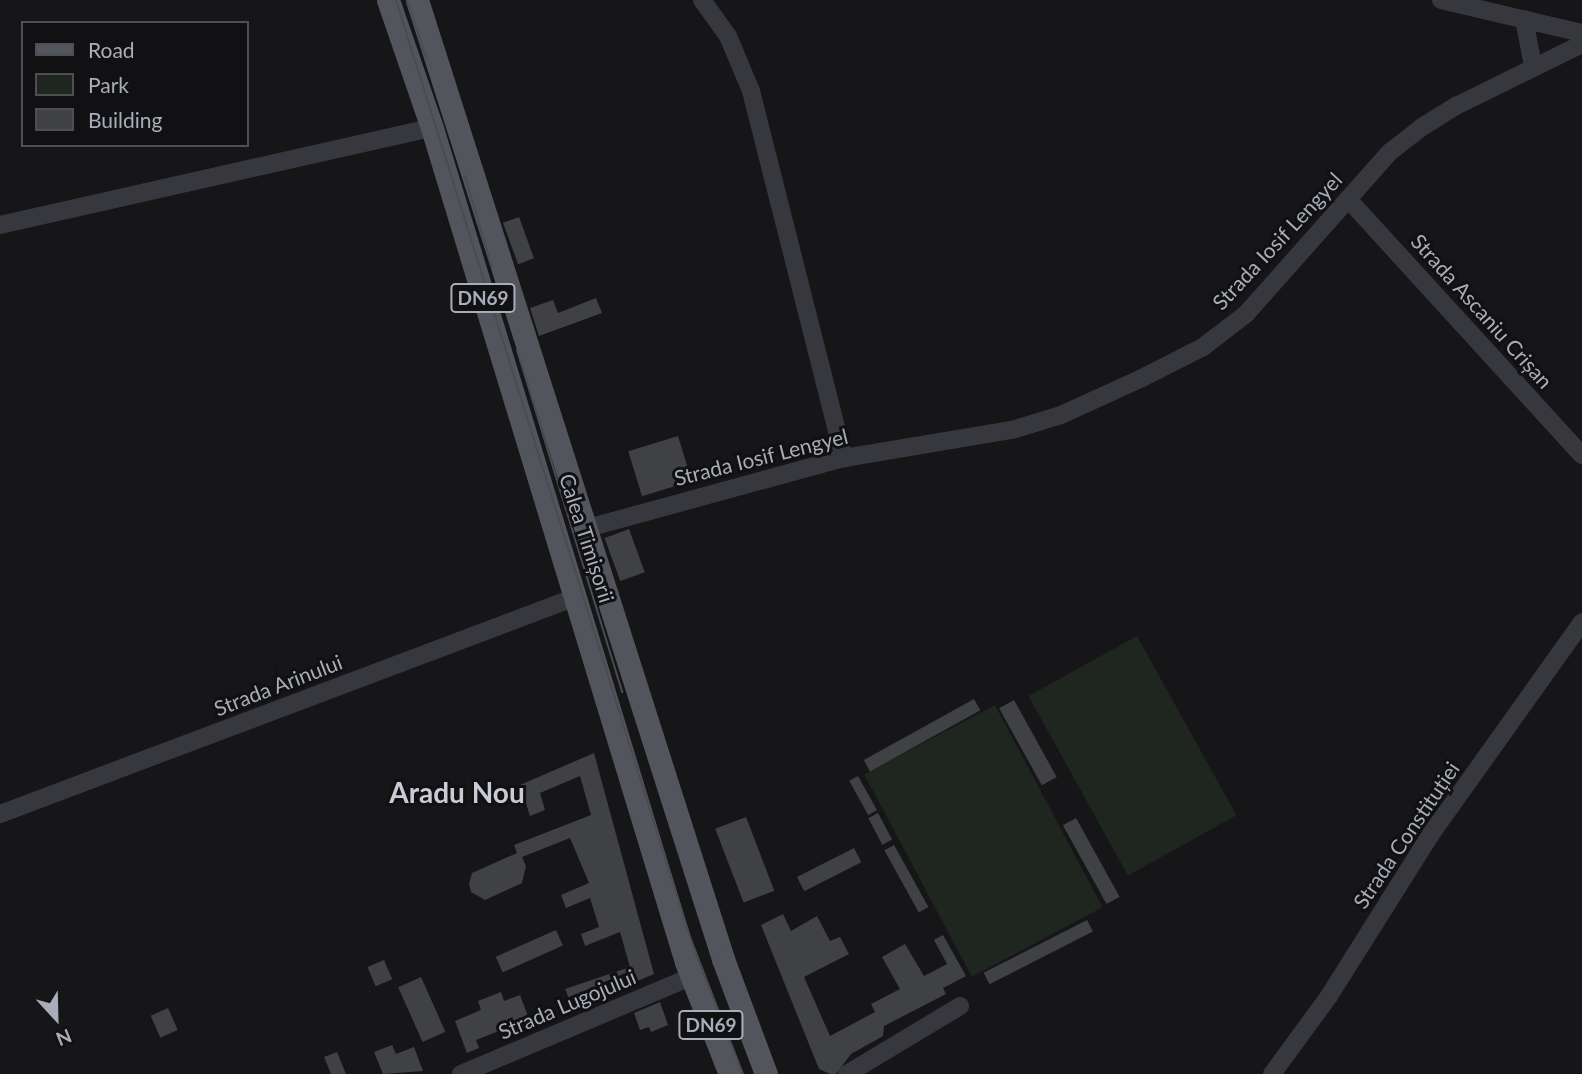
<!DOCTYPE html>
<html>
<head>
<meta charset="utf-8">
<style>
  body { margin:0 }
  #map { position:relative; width:1582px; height:1074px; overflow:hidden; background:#161618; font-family:Lato,sans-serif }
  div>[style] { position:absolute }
  .green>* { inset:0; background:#1e261f; transform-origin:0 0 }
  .building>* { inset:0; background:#404145; transform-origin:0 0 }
  .minor>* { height:18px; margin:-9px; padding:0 9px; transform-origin:9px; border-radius:9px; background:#37383d }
  .major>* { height:23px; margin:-11.5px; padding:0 11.5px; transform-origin:11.5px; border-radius:11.5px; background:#53555c }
  .tram>* { height:2px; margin:-1px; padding:0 1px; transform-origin:1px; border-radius:1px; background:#4a4c52 }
  span { translate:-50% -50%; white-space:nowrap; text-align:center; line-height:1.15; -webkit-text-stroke:6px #111113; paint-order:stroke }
  .shield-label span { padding:2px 5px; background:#111113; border:2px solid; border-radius:5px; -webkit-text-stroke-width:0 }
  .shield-label { font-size:19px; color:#a8adb8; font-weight:700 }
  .street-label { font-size:21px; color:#a8adb8 }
  .district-label { font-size:28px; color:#c9ccd4; font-weight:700 }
  .legend { position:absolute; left:21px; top:21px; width:228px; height:126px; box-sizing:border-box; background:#111113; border:2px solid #4d4f55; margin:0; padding:9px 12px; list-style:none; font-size:21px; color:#a8adb8 }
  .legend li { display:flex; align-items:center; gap:14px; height:35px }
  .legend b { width:35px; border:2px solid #4d4f55 }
  .north { position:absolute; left:21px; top:983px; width:70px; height:70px; -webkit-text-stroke:5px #111113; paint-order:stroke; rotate:158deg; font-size:19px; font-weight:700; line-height:28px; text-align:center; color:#a8adb8 }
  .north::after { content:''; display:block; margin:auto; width:24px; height:32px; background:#a8adb8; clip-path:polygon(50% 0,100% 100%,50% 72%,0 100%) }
</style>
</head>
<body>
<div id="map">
  <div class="green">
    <i style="left:1137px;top:636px;width:205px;height:124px;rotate:61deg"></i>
    <i style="left:995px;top:705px;width:229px;height:148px;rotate:62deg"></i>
  </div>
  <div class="building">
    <i style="left:519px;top:217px;width:44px;height:17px;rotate:70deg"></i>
    <i style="clip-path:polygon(596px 298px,602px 313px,539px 336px,530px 308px,553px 300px,558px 313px)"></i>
    <i style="left:678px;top:436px;width:47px;height:52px;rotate:73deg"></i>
    <i style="left:629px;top:529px;width:46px;height:26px;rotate:70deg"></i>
    <i style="left:974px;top:699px;width:13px;height:126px;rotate:61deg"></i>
    <i style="left:1014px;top:700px;width:88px;height:17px;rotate:61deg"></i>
    <i style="clip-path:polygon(594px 753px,654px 974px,573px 1008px,565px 989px,630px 967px,620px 932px,585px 946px,581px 934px,599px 927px,590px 898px,566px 908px,561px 895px,589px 883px,570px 838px,522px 857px,526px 866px,522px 883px,485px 900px,471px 892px,469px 884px,472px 873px,517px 853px,514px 845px,591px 815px,580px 776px,540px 793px,545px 810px,530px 816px,520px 785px)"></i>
    <i style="left:858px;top:776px;width:39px;height:10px;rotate:61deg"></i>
    <i style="left:878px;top:813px;width:30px;height:11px;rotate:62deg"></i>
    <i style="left:746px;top:817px;width:79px;height:33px;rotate:69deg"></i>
    <i style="left:1076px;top:818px;width:90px;height:15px;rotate:61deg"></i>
    <i style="left:894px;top:845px;width:71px;height:11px;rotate:61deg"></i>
    <i style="left:854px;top:848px;width:16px;height:64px;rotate:63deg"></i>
    <i style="clip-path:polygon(783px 914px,791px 931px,817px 916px,830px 941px,840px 937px,849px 954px,804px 977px,830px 1036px,875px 1012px,871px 1004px,900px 989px,882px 957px,905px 944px,924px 976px,947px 964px,934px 940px,943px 935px,966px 976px,943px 988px,946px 994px,884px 1026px,883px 1036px,851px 1054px,836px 1074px,830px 1074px,819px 1069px,761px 925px)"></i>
    <i style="left:1087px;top:920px;width:13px;height:116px;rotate:63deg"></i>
    <i style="left:556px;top:930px;width:17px;height:66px;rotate:66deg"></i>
    <i style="left:384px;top:960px;width:21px;height:18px;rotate:67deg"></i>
    <i style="left:421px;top:977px;width:60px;height:25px;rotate:66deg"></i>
    <i style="clip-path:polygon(501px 992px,504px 1001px,520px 995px,529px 1019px,476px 1040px,479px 1048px,467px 1053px,455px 1021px,481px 1010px,478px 1001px)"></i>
    <i style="clip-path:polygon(660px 1002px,668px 1025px,651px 1032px,649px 1027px,640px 1030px,634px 1013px)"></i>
    <i style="left:168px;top:1008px;width:24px;height:19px;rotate:66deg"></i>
    <i style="clip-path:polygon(392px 1045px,396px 1054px,414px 1047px,423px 1071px,383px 1074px,374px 1052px)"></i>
    <i style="clip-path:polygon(337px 1052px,346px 1074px,331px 1074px,324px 1057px)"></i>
  </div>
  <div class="minor">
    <i style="left:702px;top:0;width:44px;rotate:54.2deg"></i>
    <i style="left:728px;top:36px;width:60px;rotate:67.3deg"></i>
    <i style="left:751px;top:91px;width:379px;rotate:75.8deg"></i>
    <i style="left:1441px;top:0;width:145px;rotate:13.2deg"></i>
    <i style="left:1524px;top:19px;width:48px;rotate:79.2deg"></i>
    <i style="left:1348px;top:199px;width:347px;rotate:47.6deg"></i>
    <i style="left:0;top:225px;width:443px;rotate:-12.7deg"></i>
    <i style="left:584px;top:529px;width:270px;rotate:-15.3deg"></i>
    <i style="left:844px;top:458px;width:170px;rotate:-9.5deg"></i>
    <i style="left:1012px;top:430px;width:51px;rotate:-17deg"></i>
    <i style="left:1061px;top:415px;width:87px;rotate:-24.5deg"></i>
    <i style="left:1140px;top:379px;width:71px;rotate:-26.9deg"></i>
    <i style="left:1203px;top:347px;width:54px;rotate:-37.5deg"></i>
    <i style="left:1246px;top:314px;width:217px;rotate:-48.4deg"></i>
    <i style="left:1390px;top:152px;width:41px;rotate:-38deg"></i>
    <i style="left:1422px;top:127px;width:40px;rotate:-32deg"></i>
    <i style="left:1456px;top:106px;width:140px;rotate:-26.2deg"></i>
    <i style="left:0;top:814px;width:612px;rotate:-20.65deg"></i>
    <i style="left:461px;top:1074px;width:250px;rotate:-22.9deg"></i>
    <i style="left:847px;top:1074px;width:132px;rotate:-31deg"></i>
    <i style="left:1272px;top:1074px;width:97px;rotate:-53.8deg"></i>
    <i style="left:1329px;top:996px;width:191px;rotate:-57.8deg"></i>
    <i style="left:1431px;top:834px;width:260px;rotate:-54.5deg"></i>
  </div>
  <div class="major">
    <i style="left:388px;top:0;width:135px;rotate:71deg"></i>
    <i style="left:432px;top:128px;width:872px;rotate:73.06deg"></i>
    <i style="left:686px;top:962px;width:120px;rotate:68.6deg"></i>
    <i style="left:417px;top:0;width:1007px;rotate:72.3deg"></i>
    <i style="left:723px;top:959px;width:123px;rotate:69.5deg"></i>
  </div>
  <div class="tram">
    <i style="left:396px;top:0;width:982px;rotate:72.58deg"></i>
    <i style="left:690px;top:937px;width:147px;rotate:68.9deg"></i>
    <i style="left:407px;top:0;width:63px;rotate:71.6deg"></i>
    <i style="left:465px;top:176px;width:95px;rotate:73.5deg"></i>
    <i style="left:517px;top:350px;width:358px;rotate:72.9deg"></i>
  </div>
  <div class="shield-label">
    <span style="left:483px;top:298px">DN69</span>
    <span style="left:711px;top:1025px">DN69</span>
  </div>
  <div class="street-label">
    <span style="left:1277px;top:241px;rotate:-47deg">Strada Iosif Lengyel</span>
    <span style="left:1482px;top:311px;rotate:48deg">Strada Ascaniu Crișan</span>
    <span style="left:761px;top:457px;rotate:-14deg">Strada Iosif Lengyel</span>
    <span style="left:587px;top:538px;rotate:72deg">Calea Timișorii</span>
    <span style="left:278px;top:685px;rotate:-21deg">Strada Arinului</span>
    <span style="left:1406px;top:835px;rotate:-56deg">Strada Constituției</span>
    <span style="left:567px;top:1004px;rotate:-23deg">Strada Lugojului</span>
  </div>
  <div class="district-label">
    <span style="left:457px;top:792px">Aradu Nou</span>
  </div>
  <ul class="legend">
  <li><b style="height:9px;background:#53555c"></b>Road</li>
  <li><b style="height:19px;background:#1e261f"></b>Park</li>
  <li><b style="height:19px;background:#404145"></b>Building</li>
  </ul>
  <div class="north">N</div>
</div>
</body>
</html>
